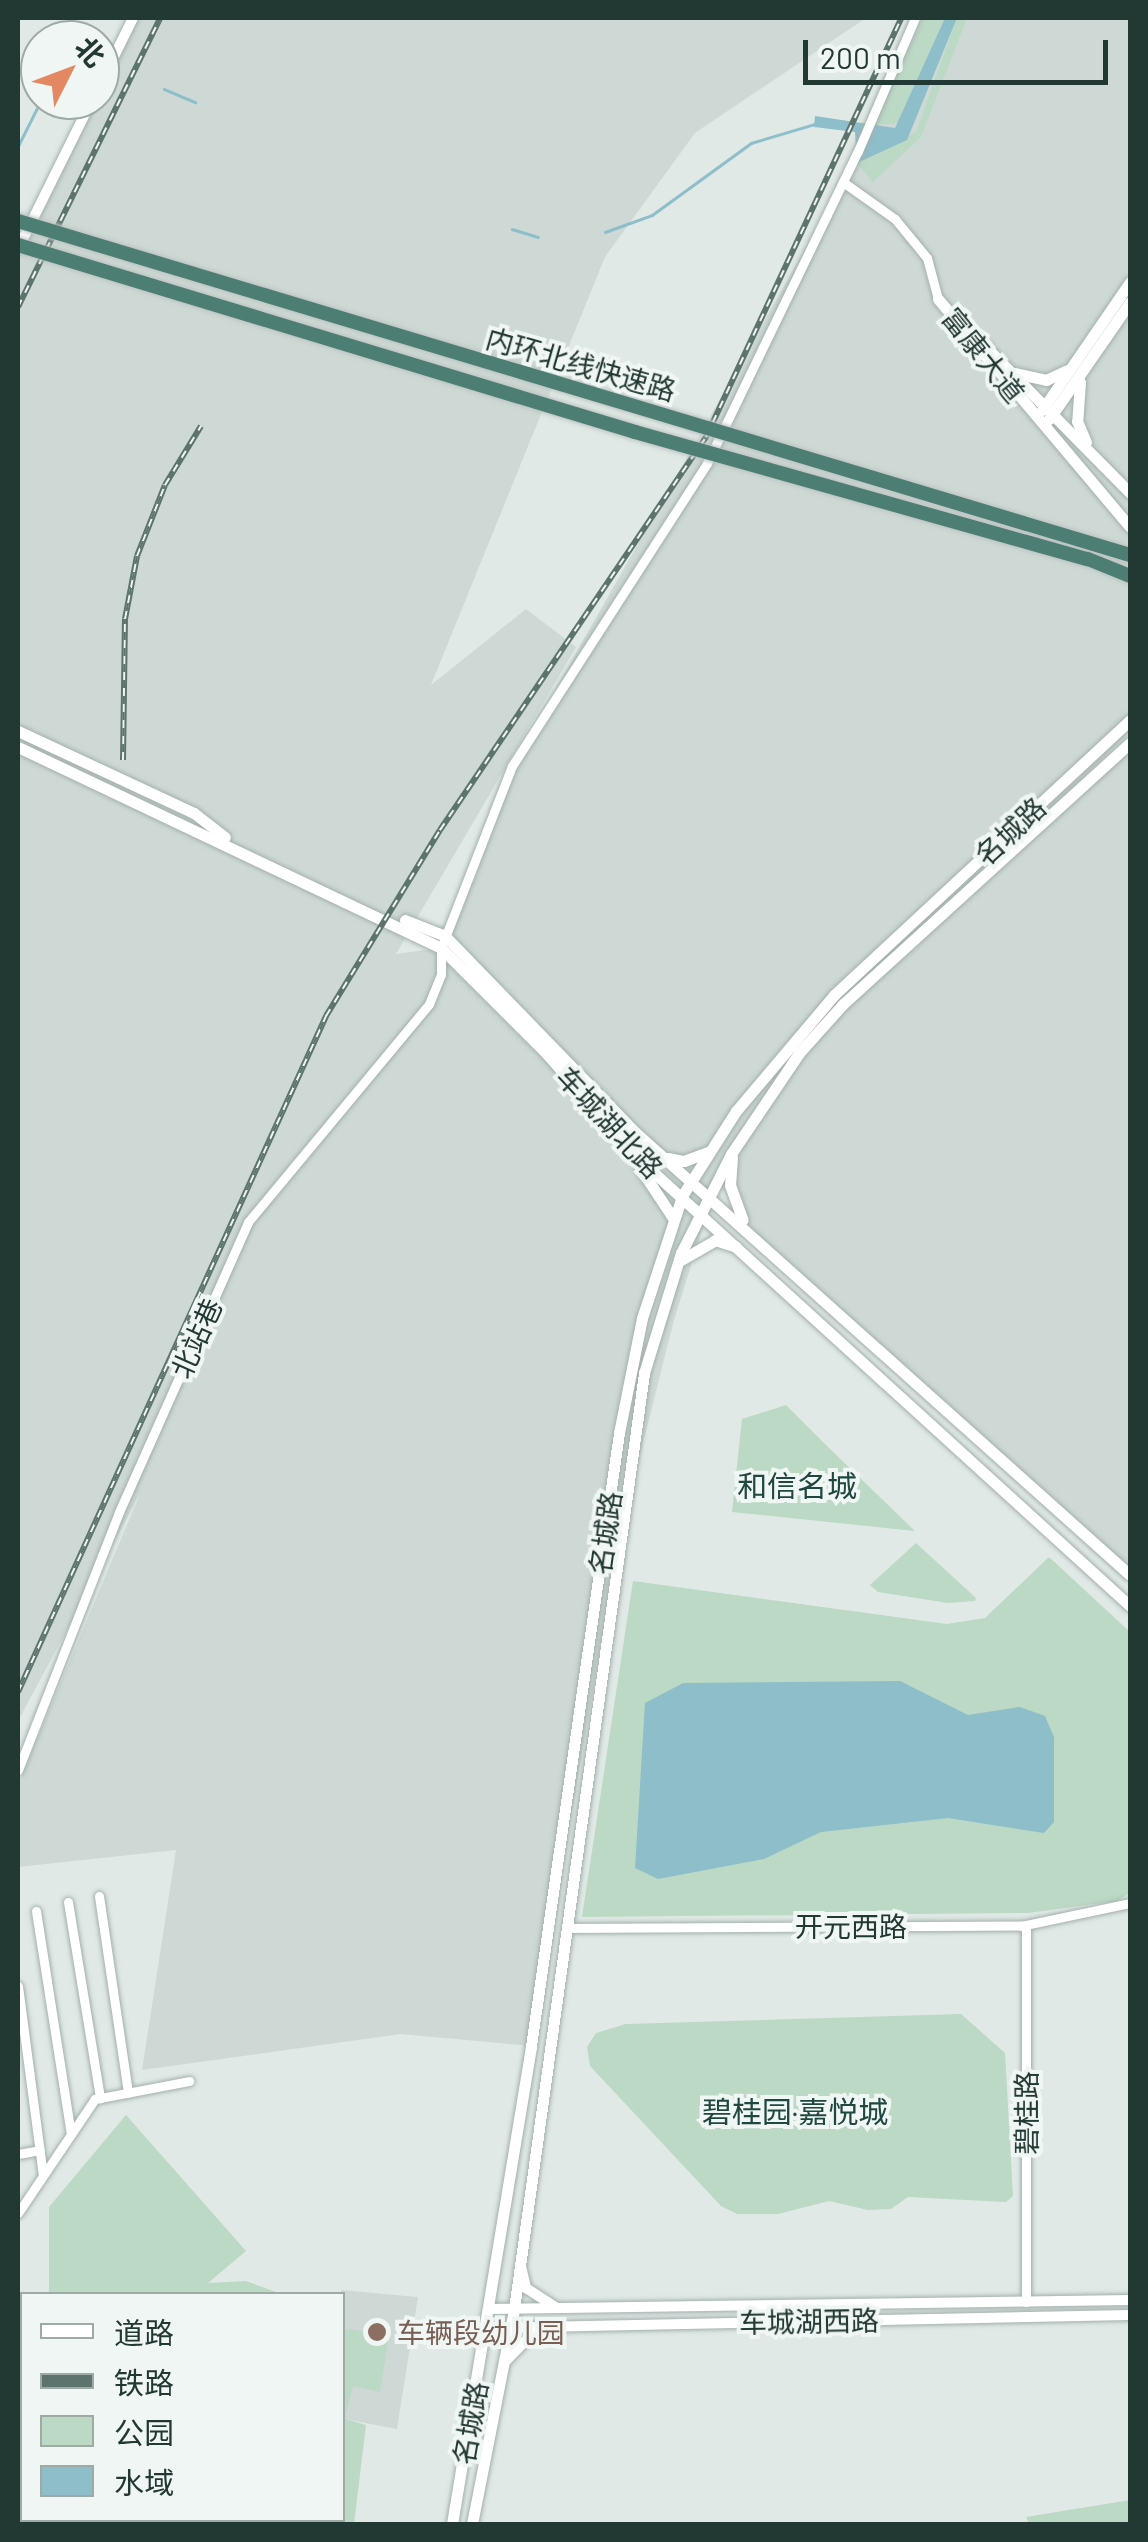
<!DOCTYPE html>
<html>
<head>
<meta charset="utf-8">
<style>
  body { margin:0 }
  #map { position:relative; width:1148px; height:2542px; overflow:hidden; background:#e0e9e6; font-family:Barlow,"Noto Sans SC",sans-serif }
  div>[style] { position:absolute }
  .built>* { inset:0; background:#ced9d5 }
  .green>* { inset:0; background:#bbd9c4 }
  .water>* { inset:0; background:#8dbeca }
  .stream>* { height:2.5px; margin:-1.25px; padding:0 1.25px; transform-origin:1.25px; border-radius:1.25px; background:#8dbeca }
  .roads { filter:drop-shadow(0 0 2px #a3b0ad) drop-shadow(0 0 2px #a3b0ad) }
  .minor>* { height:9px; margin:-4.5px; padding:0 4.5px; transform-origin:4.5px; border-radius:4.5px; background:#fff }
  .tertiary>* { height:10px; margin:-5px; padding:0 5px; transform-origin:5px; border-radius:5px; background:#fff }
  .secondary>* { height:11px; margin:-5.5px; padding:0 5.5px; transform-origin:5.5px; border-radius:5.5px; background:#fff }
  .rail>* { height:6px; margin-top:-3px; transform-origin:0; background:repeating-linear-gradient(90deg,#f0f6f3 0 8px,#5d746e 0 16px); box-sizing:border-box; border-block:2px solid #5d746e }
  .bridges { filter:drop-shadow(0 0 2px #bdc3c2) drop-shadow(0 0 2px #bdc3c2) }
  .trunk-bridge>* { height:14px; margin:-7px; padding:0 7px; transform-origin:7px; border-radius:7px; background:#4c7e74 }
  .dots>* { width:28px; height:28px; translate:-50% -50%; box-sizing:border-box; border:5px solid #f0f6f3; border-radius:50% }
  span { translate:-50% -50%; white-space:nowrap; text-align:center; line-height:1.15; -webkit-text-stroke:8px #f0f6f3; paint-order:stroke }
  .street-label { font-size:28px; color:#223833 }
  .education-label { font-size:28px; color:#785e54 }
  .left { translate:0 -50%; text-align:left }
  .neighbourhood-label { font-size:30px; color:#204840 }
  .frame { position:absolute; inset:0; border:20px solid #223833; pointer-events:none }
  .legend { position:absolute; left:20px; top:2292px; width:325px; height:230px; box-sizing:border-box; background:#f0f6f3; border:2px solid #9eaaa6; margin:0; padding:12px 18px; list-style:none; font-size:30px; color:#223833 }
  .legend li { display:flex; align-items:center; gap:20px; height:50px }
  .legend b { width:50px; border:2px solid #9eaaa6 }
  .north { position:absolute; left:20px; top:20px; width:100px; height:100px; box-sizing:border-box; background:#f0f6f3; border:2px solid #9eaaa6; border-radius:50%; rotate:48deg; font-size:28px; font-weight:700; line-height:40px; text-align:center; color:#223833 }
  .north::after { content:''; display:block; margin:auto; width:35px; height:45px; background:#e48863; clip-path:polygon(50% 0,100% 100%,50% 72%,0 100%) }
  .scale { position:absolute; left:803px; top:40px; width:305px; height:45px; box-sizing:border-box; border:5px solid #223833; border-top:0; padding-left:12px; font-size:30px; line-height:35px; white-space:nowrap; color:#223833; -webkit-text-stroke:8px #f0f6f3; paint-order:stroke }
</style>
</head>
<body>
<div id="map">
  <div class="built">
    <i style="clip-path:polygon(131px 18px,866px 18px,695px 133px,605px 257px,431px 685px,526px 609px,576px 647px,396px 954px,440px 948px,512px 766px,843px 182px,916px 18px,1130px 18px,1130px 731px,978px 885px,1130px 749px,1130px 1575px,751px 1232px,736px 1210px,736px 1165px,709px 1208px,674px 1320px,620px 1535px,531px 2046px,401px 2034px,142px 2070px,176px 1850px,18px 1867px,18px 1784px,140px 1494px,18px 1721px,18px 253px,91px 100px,100px 100px,100px 82px)"></i>
    <i style="clip-path:polygon(341px 2290px,418px 2297px,397px 2429px,344px 2419px,356px 2370px,343px 2367px)"></i>
  </div>
  <div class="green">
    <i style="clip-path:polygon(924px 18px,945px 18px,900px 123px,872px 125px)"></i>
    <i style="clip-path:polygon(957px 18px,967px 18px,921px 137px,873px 182px,857px 163px,916px 132px)"></i>
    <i style="clip-path:polygon(786px 1405px,828px 1447px,915px 1531px,732px 1512px,742px 1419px)"></i>
    <i style="clip-path:polygon(916px 1543px,976px 1598px,975px 1601px,948px 1603px,878px 1592px,870px 1585px)"></i>
    <i style="clip-path:polygon(1049px 1557px,1130px 1632px,1130px 1893px,1117px 1901px,1028px 1913px,582px 1917px,633px 1581px,947px 1624px,985px 1618px)"></i>
    <i style="clip-path:polygon(961px 2014px,1005px 2053px,1013px 2196px,1006px 2202px,908px 2197px,891px 2209px,868px 2210px,829px 2201px,778px 2214px,737px 2214px,721px 2206px,590px 2066px,587px 2047px,596px 2033px,626px 2024px)"></i>
    <i style="clip-path:polygon(126px 2115px,246px 2251px,208px 2283px,246px 2281px,281px 2294px,49px 2294px,49px 2207px)"></i>
    <i style="clip-path:polygon(349px 2329px,389px 2336px,380px 2392px,353px 2386px,345px 2419px,366px 2425px,354px 2524px,26px 2524px,25px 2520px,342px 2520px,343px 2331px)"></i>
    <i style="clip-path:polygon(1130px 2500px,1130px 2524px,1029px 2524px,1026px 2517px)"></i>
  </div>
  <div class="water">
    <i style="clip-path:polygon(945px 18px,957px 18px,907px 140px,857px 163px,855px 132px,814px 127px,815px 116px,895px 128px)"></i>
    <i style="clip-path:polygon(900px 1681px,968px 1715px,1020px 1707px,1045px 1716px,1054px 1737px,1054px 1822px,1044px 1833px,948px 1818px,821px 1832px,764px 1859px,658px 1879px,635px 1868px,645px 1703px,683px 1683px)"></i>
  </div>
  <div class="stream">
    <i style="left:164px;top:89px;width:34px;rotate:23deg"></i>
    <i style="left:18px;top:146px;width:51px;rotate:-63.4deg"></i>
    <i style="left:512px;top:229px;width:27px;rotate:17deg"></i>
    <i style="left:605px;top:232px;width:50px;rotate:-19.9deg"></i>
    <i style="left:652px;top:215px;width:122px;rotate:-36deg"></i>
    <i style="left:751px;top:143px;width:70px;rotate:-16.6deg"></i>
  </div>
  <div class="roads">
    <div class="minor">
      <i style="left:843px;top:182px;width:64px;rotate:35.4deg"></i>
      <i style="left:895px;top:219px;width:50px;rotate:50.6deg"></i>
      <i style="left:927px;top:258px;width:42px;rotate:75deg"></i>
      <i style="left:18px;top:1770px;width:277px;rotate:-68.6deg"></i>
      <i style="left:119px;top:1512px;width:317px;rotate:-66deg"></i>
      <i style="left:248px;top:1222px;width:283px;rotate:-50.3deg"></i>
      <i style="left:429px;top:1004px;width:32px;rotate:-68deg"></i>
      <i style="left:441px;top:974px;width:26px;rotate:-90deg"></i>
      <i style="left:441px;top:948px;width:195px;rotate:-68.7deg"></i>
      <i style="left:512px;top:766px;width:360px;rotate:-57.2deg"></i>
      <i style="left:707px;top:463px;width:347px;rotate:-64.2deg"></i>
      <i style="left:858px;top:151px;width:145px;rotate:-66.8deg"></i>
      <i style="left:99px;top:1896px;width:199px;rotate:81.6deg"></i>
      <i style="left:68px;top:1902px;width:199px;rotate:80.7deg"></i>
      <i style="left:36px;top:1911px;width:226px;rotate:81.1deg"></i>
      <i style="left:1026px;top:1925px;width:377px;rotate:90deg"></i>
      <i style="left:568px;top:1928px;width:453px;rotate:-0.3deg"></i>
      <i style="left:1021px;top:1926px;width:111px;rotate:-11.9deg"></i>
      <i style="left:18px;top:1986px;width:191px;rotate:82.5deg"></i>
      <i style="left:18px;top:2154px;width:22px;rotate:-10deg"></i>
      <i style="left:18px;top:2213px;width:138px;rotate:-56deg"></i>
      <i style="left:95px;top:2099px;width:96px;rotate:-10.8deg"></i>
      <i style="left:18px;top:2494px;width:30px;rotate:82deg"></i>
    </div>
    <div class="tertiary">
      <i style="left:100px;top:85px;width:75px;rotate:-63.8deg"></i>
      <i style="left:18px;top:249px;width:166px;rotate:-63.6deg"></i>
      <i style="left:521px;top:2266px;width:23px;rotate:77deg"></i>
      <i style="left:526px;top:2288px;width:35px;rotate:33deg"></i>
      <i style="left:490px;top:2309px;width:640px;rotate:-0.81deg"></i>
      <i style="left:487px;top:2328px;width:643px;rotate:-1.16deg"></i>
      <i style="left:504px;top:2363px;width:47px;rotate:-45.9deg"></i>
    </div>
    <div class="secondary">
      <i style="left:938px;top:299px;width:298px;rotate:49.9deg"></i>
      <i style="left:986px;top:347px;width:205px;rotate:45.4deg"></i>
      <i style="left:1014px;top:373px;width:33px;rotate:12deg"></i>
      <i style="left:1046px;top:380px;width:23px;rotate:-25deg"></i>
      <i style="left:1080px;top:382px;width:39px;rotate:94deg"></i>
      <i style="left:1077px;top:421px;width:23px;rotate:67deg"></i>
      <i style="left:1042px;top:410px;width:155px;rotate:-55.5deg"></i>
      <i style="left:1049px;top:419px;width:142px;rotate:-55.3deg"></i>
      <i style="left:18px;top:731px;width:194px;rotate:25deg"></i>
      <i style="left:194px;top:813px;width:39px;rotate:38deg"></i>
      <i style="left:18px;top:747px;width:468px;rotate:25.4deg"></i>
      <i style="left:441px;top:948px;width:150px;rotate:45deg"></i>
      <i style="left:547px;top:1054px;width:141px;rotate:48.7deg"></i>
      <i style="left:640px;top:1160px;width:663px;rotate:42.31deg"></i>
      <i style="left:405px;top:920px;width:43px;rotate:21.8deg"></i>
      <i style="left:445px;top:936px;width:273px;rotate:45.9deg"></i>
      <i style="left:635px;top:1132px;width:664px;rotate:41.83deg"></i>
      <i style="left:732px;top:1157px;width:28px;rotate:94deg"></i>
      <i style="left:730px;top:1185px;width:37px;rotate:70deg"></i>
      <i style="left:668px;top:1158px;width:16px;rotate:11deg"></i>
      <i style="left:684px;top:1161px;width:25px;rotate:-21deg"></i>
      <i style="left:640px;top:1168px;width:60px;rotate:56.6deg"></i>
      <i style="left:681px;top:1260px;width:39px;rotate:-30deg"></i>
      <i style="left:715px;top:1240px;width:22px;rotate:18deg"></i>
      <i style="left:452px;top:2524px;width:484px;rotate:-80.6deg"></i>
      <i style="left:531px;top:2046px;width:619px;rotate:-81.83deg"></i>
      <i style="left:619px;top:1433px;width:117px;rotate:-78.7deg"></i>
      <i style="left:642px;top:1318px;width:128px;rotate:-71.8deg"></i>
      <i style="left:682px;top:1196px;width:101px;rotate:-57.6deg"></i>
      <i style="left:736px;top:1111px;width:152px;rotate:-49.8deg"></i>
      <i style="left:834px;top:995px;width:404px;rotate:-42.9deg"></i>
      <i style="left:472px;top:2524px;width:219px;rotate:-78.9deg"></i>
      <i style="left:514px;top:2309px;width:945px;rotate:-82.09deg"></i>
      <i style="left:644px;top:1373px;width:126px;rotate:-72.9deg"></i>
      <i style="left:681px;top:1253px;width:111px;rotate:-63.2deg"></i>
      <i style="left:731px;top:1154px;width:122px;rotate:-56deg"></i>
      <i style="left:799px;top:1053px;width:66px;rotate:-48.1deg"></i>
      <i style="left:843px;top:1004px;width:388px;rotate:-42.3deg"></i>
    </div>
  </div>
  <div class="rail">
    <i style="left:18px;top:307px;width:322px;rotate:-63.8deg"></i>
    <i style="left:123px;top:760px;width:141px;rotate:-89.2deg"></i>
    <i style="left:125px;top:619px;width:64px;rotate:-79.2deg"></i>
    <i style="left:137px;top:556px;width:76px;rotate:-68.5deg"></i>
    <i style="left:165px;top:485px;width:69px;rotate:-58.6deg"></i>
    <i style="left:18px;top:1692px;width:743px;rotate:-65.5deg"></i>
    <i style="left:326px;top:1016px;width:218px;rotate:-58.5deg"></i>
    <i style="left:440px;top:830px;width:475px;rotate:-55.9deg"></i>
    <i style="left:706px;top:437px;width:462px;rotate:-65deg"></i>
  </div>
  <div class="bridges">
    <div class="trunk-bridge">
      <i style="left:18px;top:221px;width:1161px;rotate:16.72deg"></i>
      <i style="left:18px;top:245px;width:645px;rotate:16.86deg"></i>
      <i style="left:635px;top:432px;width:470px;rotate:15.7deg"></i>
      <i style="left:1088px;top:559px;width:45px;rotate:22deg"></i>
    </div>
  </div>
  <div class="dots">
    <i style="left:377px;top:2332px;background:#8d6e63"></i>
  </div>
  <div class="street-label">
    <span style="left:984px;top:355px;rotate:51deg">富康大道</span>
    <span style="left:581px;top:364px;rotate:16deg">内环北线快速路</span>
    <span style="left:1010px;top:831px;rotate:-43deg">名城路</span>
    <span style="left:610px;top:1122px;rotate:47deg">车城湖北路</span>
    <span style="left:196px;top:1338px;rotate:-66deg">北站巷</span>
    <span style="left:605px;top:1533px;rotate:-82deg">名城路</span>
    <span style="left:851px;top:1926px">开元西路</span>
    <span style="left:1026px;top:2113px;rotate:-90deg">碧桂路</span>
    <span style="left:809px;top:2321px;rotate:-1deg">车城湖西路</span>
    <span style="left:470px;top:2423px;rotate:-80deg">名城路</span>
  </div>
  <div class="education-label">
    <span class="left" style="left:397px;top:2332px">车辆段幼儿园</span>
  </div>
  <div class="neighbourhood-label">
    <span style="left:797px;top:1485px">和信名城</span>
    <span style="left:795px;top:2111px">碧桂园·嘉悦城</span>
  </div>
  <div class="frame"></div>
  <ul class="legend">
  <li><b style="height:12px;background:#fff"></b>道路</li>
  <li><b style="height:12px;background:#5d746e"></b>铁路</li>
  <li><b style="height:28px;background:#bbd9c4"></b>公园</li>
  <li><b style="height:28px;background:#8dbeca"></b>水域</li>
  </ul>
  <div class="north">北</div>
  <div class="scale">200 m</div>
</div>
</body>
</html>
